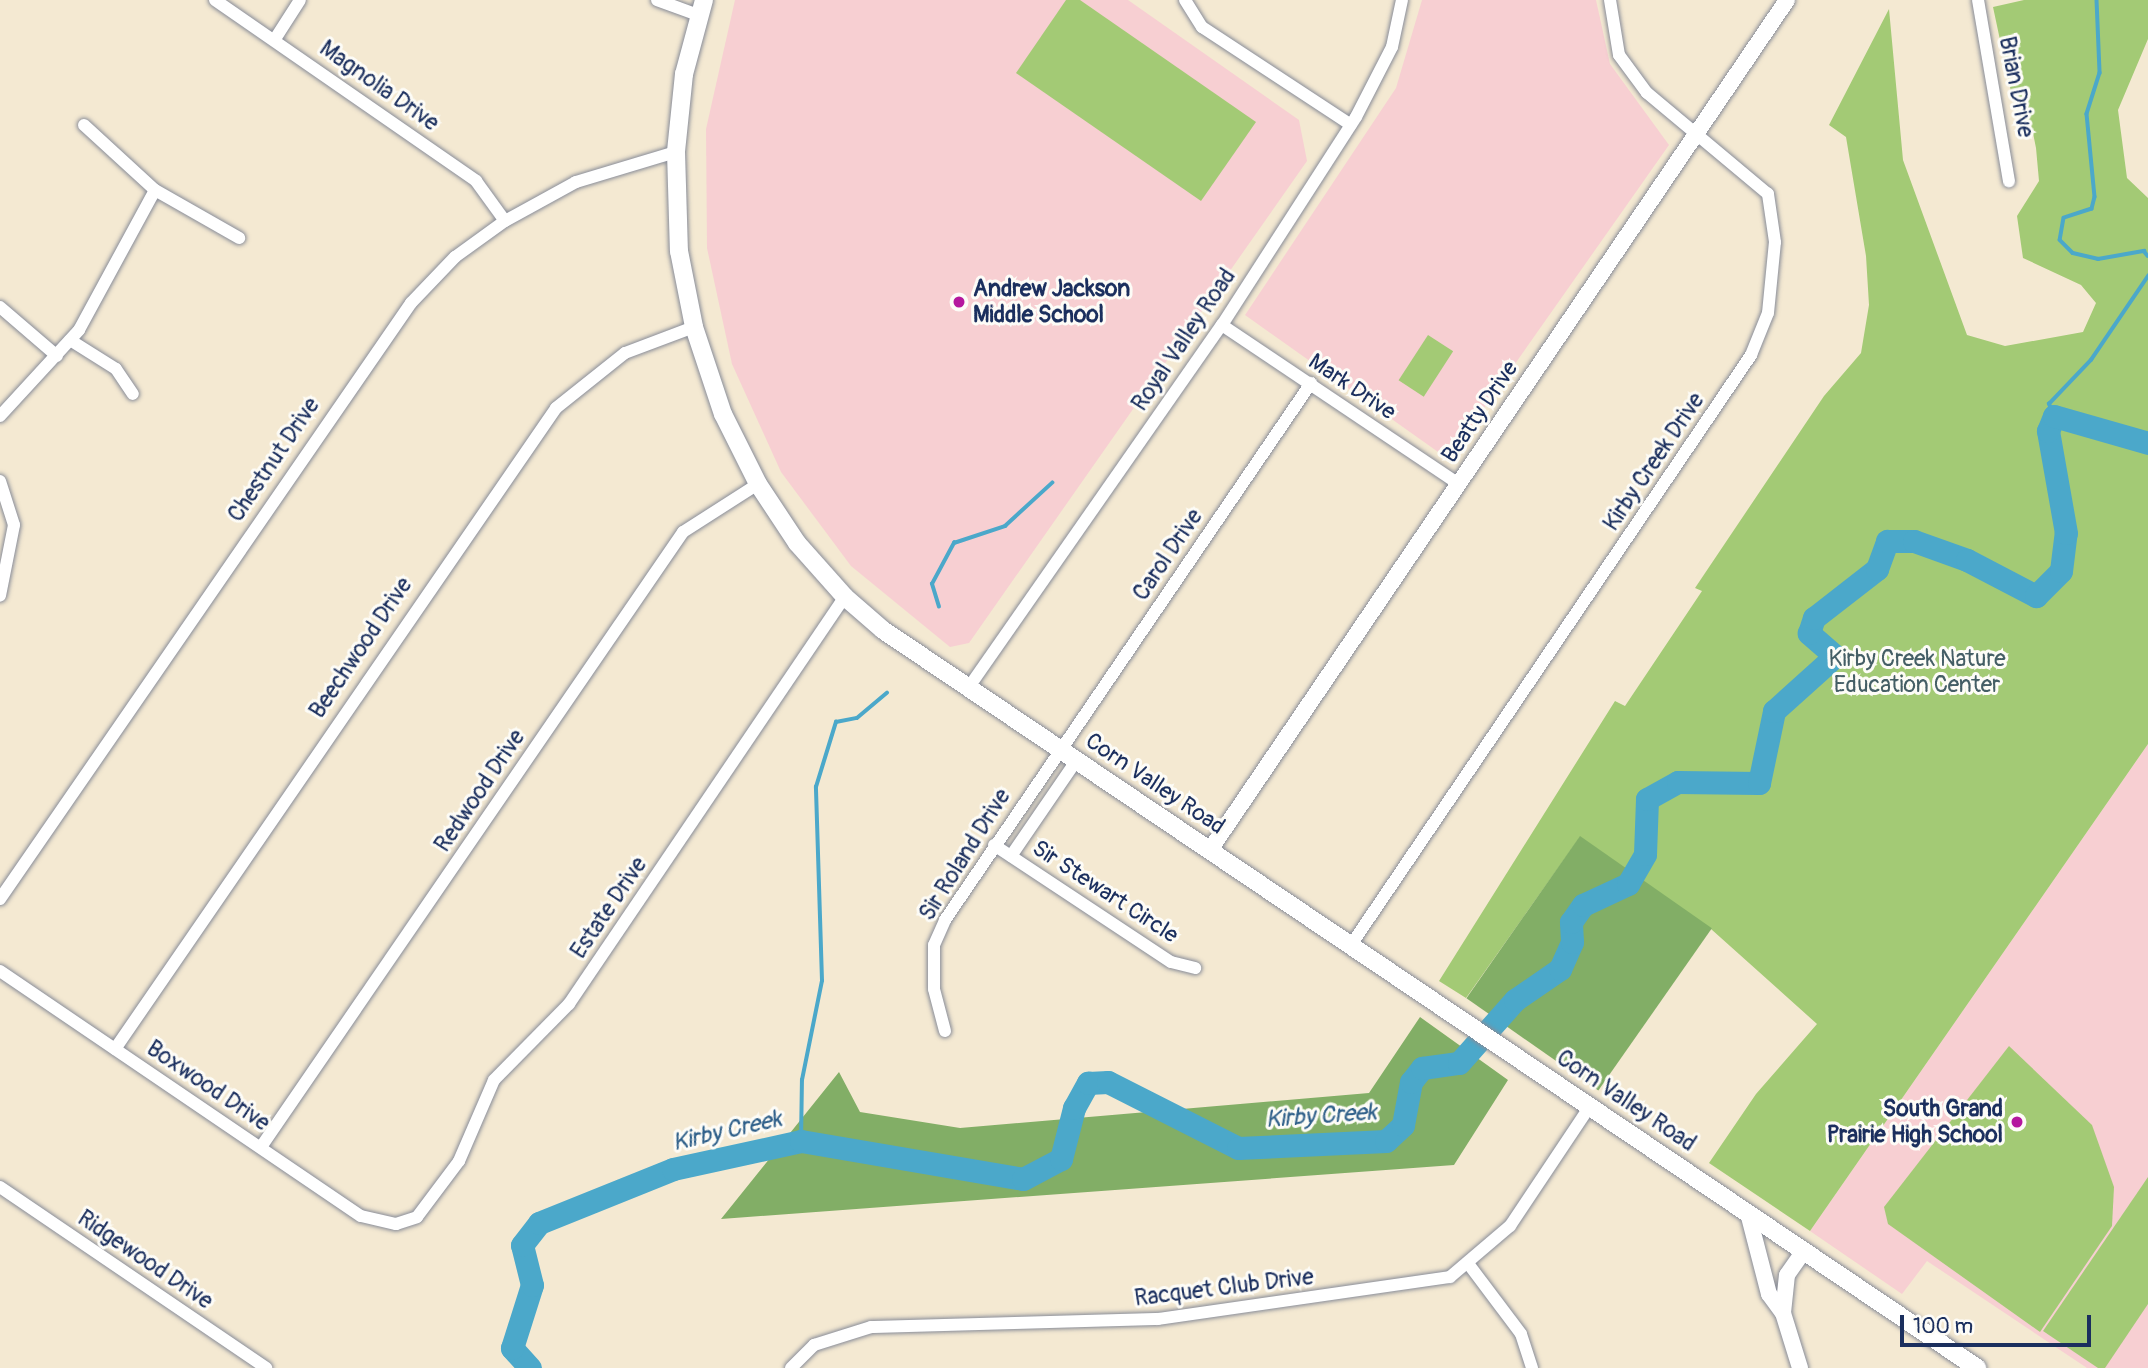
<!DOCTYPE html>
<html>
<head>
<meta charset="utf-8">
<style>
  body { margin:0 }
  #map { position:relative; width:2148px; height:1368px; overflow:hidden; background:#f4e9d2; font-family:Pangolin,sans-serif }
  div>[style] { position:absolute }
  .built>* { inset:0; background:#f7cfd2 }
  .green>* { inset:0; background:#a3ca75; transform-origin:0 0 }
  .forest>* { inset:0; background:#82ae66; transform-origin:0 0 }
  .stream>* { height:3.5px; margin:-1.75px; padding:0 1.75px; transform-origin:1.75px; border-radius:1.75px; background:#4ba8ca }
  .river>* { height:23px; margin:-11.5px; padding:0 11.5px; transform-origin:11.5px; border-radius:11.5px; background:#4ba8ca }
  .roads { filter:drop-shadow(0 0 2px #888c98) drop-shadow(0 0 2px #888c98) }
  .minor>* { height:12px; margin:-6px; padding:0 6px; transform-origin:6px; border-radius:6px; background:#fff }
  .tertiary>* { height:16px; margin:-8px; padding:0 8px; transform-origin:8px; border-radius:8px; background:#fff }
  .secondary>* { height:18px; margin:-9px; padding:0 9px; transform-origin:9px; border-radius:9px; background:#fff }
  .dots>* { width:19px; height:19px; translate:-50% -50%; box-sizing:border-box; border:4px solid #fdfcf7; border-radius:50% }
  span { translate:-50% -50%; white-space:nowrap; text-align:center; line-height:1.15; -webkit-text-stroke:6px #fdfcf7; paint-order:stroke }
  .street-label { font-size:23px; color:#1b2f5e }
  .poi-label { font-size:23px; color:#1b2f5e; font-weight:700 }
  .left { translate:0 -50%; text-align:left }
  .right { translate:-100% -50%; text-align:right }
  .park-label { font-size:23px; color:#445e65 }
  .water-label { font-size:24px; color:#2e5f89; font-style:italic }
  .scale { position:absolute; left:1900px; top:1315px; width:191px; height:32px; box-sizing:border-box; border:4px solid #1b2f5e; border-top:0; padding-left:9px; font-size:21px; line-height:24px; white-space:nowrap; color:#1b2f5e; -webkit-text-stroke:5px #fdfcf7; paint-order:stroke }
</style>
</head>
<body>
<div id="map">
  <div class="built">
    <i style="clip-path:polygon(735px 0,1128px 0,1299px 120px,1307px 161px,969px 643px,950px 647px,851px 566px,781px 472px,732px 364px,707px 248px,706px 129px)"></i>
    <i style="clip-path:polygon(1422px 0,1596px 0,1610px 64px,1669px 145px,1448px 459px,1245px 315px,1396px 88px)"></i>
    <i style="clip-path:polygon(2148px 744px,2148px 1368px,2087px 1368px,1927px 1261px,1902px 1294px,1810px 1231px)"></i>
  </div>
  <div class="green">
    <i style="clip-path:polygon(1066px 0,1080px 0,1256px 122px,1201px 201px,1016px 73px)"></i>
    <i style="clip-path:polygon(2024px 0,2148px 0,2148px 39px,2118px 110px,2127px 178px,2148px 198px,2148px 744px,1810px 1231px,1709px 1163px,1756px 1094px,1817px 1024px,1711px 929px,1580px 837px,1466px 998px,1439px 981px,1615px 701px,1625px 706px,1702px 591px,1695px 588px,1824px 396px,1861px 353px,1869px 305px,1866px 256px,1846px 137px,1829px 125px,1889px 9px,1903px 160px,1967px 335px,2005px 346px,2083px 332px,2096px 303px,2081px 285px,2023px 258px,2017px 216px,2039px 181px,2036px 148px,2033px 133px,2020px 134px,1993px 7px)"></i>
    <i style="left:1428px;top:335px;width:30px;height:54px;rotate:33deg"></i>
    <i style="clip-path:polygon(2009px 1046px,2092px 1125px,2114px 1187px,2112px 1226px,2040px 1332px,1888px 1224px,1884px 1207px)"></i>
    <i style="clip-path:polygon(2148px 1177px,2148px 1304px,2105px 1368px,2098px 1368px,2043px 1331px)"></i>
  </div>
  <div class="forest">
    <i style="left:1580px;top:836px;width:161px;height:198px;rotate:35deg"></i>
    <i style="clip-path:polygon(1420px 1017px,1508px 1080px,1454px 1165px,721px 1219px,839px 1072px,860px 1112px,960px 1128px,1369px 1093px)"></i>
  </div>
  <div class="stream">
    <i style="left:2097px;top:0;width:73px;rotate:87.6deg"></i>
    <i style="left:2100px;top:73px;width:43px;rotate:107.6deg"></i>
    <i style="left:2087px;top:114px;width:83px;rotate:84.5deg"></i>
    <i style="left:2095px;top:197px;width:12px;rotate:104deg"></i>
    <i style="left:2092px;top:209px;width:29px;rotate:162deg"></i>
    <i style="left:2064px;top:218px;width:22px;rotate:100deg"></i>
    <i style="left:2060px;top:240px;width:18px;rotate:45deg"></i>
    <i style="left:2073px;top:253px;width:26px;rotate:13deg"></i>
    <i style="left:2098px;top:259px;width:47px;rotate:-9.9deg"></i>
    <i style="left:2144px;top:251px;width:6px;rotate:51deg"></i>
    <i style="left:2054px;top:416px;width:13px;rotate:-113deg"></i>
    <i style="left:2049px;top:404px;width:61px;rotate:-46.3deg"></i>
    <i style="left:2091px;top:360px;width:102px;rotate:-55.8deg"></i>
    <i style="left:939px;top:607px;width:24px;rotate:-107deg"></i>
    <i style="left:932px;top:584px;width:47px;rotate:-61.8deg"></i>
    <i style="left:954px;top:543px;width:54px;rotate:-18.4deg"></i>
    <i style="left:1005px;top:526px;width:64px;rotate:-42.5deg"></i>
    <i style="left:801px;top:1141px;width:61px;rotate:-89.1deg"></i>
    <i style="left:802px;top:1080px;width:101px;rotate:-78.6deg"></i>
    <i style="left:822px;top:981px;width:194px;rotate:-91.8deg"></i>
    <i style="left:816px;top:787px;width:68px;rotate:-72.9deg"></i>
    <i style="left:836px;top:722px;width:21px;rotate:-11deg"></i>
    <i style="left:857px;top:718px;width:39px;rotate:-40deg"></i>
  </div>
  <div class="river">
    <i style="left:530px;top:1368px;width:27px;rotate:-132deg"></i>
    <i style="left:512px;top:1348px;width:66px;rotate:-72.4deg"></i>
    <i style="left:532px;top:1285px;width:41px;rotate:-104deg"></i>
    <i style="left:522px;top:1245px;width:28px;rotate:-52deg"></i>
    <i style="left:539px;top:1223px;width:144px;rotate:-21.9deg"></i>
    <i style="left:673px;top:1169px;width:131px;rotate:-12.3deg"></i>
    <i style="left:801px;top:1141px;width:225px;rotate:9.7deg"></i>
    <i style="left:1023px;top:1179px;width:43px;rotate:-27.8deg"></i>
    <i style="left:1061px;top:1159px;width:53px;rotate:-75.7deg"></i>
    <i style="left:1074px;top:1108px;width:29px;rotate:-61deg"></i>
    <i style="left:1088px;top:1083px;width:20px;rotate:-3deg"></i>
    <i style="left:1108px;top:1082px;width:146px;rotate:26.9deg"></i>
    <i style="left:1238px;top:1148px;width:148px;rotate:-2.7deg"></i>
    <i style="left:1386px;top:1141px;width:23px;rotate:-43deg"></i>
    <i style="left:1403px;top:1125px;width:44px;rotate:-79.5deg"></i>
    <i style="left:1411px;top:1082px;width:18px;rotate:-52deg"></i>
    <i style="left:1422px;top:1068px;width:37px;rotate:-8deg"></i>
    <i style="left:1459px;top:1063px;width:84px;rotate:-48.4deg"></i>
    <i style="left:1515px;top:1000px;width:55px;rotate:-34.6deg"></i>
    <i style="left:1560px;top:969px;width:30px;rotate:-66deg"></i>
    <i style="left:1572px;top:942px;width:20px;rotate:-93deg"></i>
    <i style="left:1571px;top:922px;width:21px;rotate:-55deg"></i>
    <i style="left:1583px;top:905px;width:50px;rotate:-25deg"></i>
    <i style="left:1628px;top:884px;width:34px;rotate:-60deg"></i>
    <i style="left:1645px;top:854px;width:55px;rotate:-87.9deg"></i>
    <i style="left:1647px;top:799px;width:35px;rotate:-29deg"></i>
    <i style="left:1678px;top:782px;width:81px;rotate:0.7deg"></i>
    <i style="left:1759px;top:783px;width:74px;rotate:-78.2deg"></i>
    <i style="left:1774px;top:711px;width:82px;rotate:-42deg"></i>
    <i style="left:1835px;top:656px;width:35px;rotate:-139deg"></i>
    <i style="left:1809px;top:633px;width:16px;rotate:-72deg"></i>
    <i style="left:1814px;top:618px;width:80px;rotate:-37.9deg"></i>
    <i style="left:1877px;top:569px;width:30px;rotate:-70deg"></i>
    <i style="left:1887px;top:541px;width:27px"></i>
    <i style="left:1914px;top:541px;width:56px;rotate:19.7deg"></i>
    <i style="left:1967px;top:560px;width:78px;rotate:27.6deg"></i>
    <i style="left:2036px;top:596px;width:35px;rotate:-45deg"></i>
    <i style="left:2061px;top:571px;width:38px;rotate:-83deg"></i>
    <i style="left:2066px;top:533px;width:104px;rotate:-100deg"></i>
    <i style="left:2048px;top:431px;width:16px;rotate:-68deg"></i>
    <i style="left:2054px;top:416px;width:98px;rotate:16deg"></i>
  </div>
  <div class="roads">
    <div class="minor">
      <i style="left:215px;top:0;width:318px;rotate:34.7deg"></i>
      <i style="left:476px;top:181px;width:49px;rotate:54.1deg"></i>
      <i style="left:657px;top:0;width:44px;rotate:20.1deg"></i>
      <i style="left:1185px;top:0;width:32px;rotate:58deg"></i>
      <i style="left:1202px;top:27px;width:178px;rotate:33.3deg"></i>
      <i style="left:1978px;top:0;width:184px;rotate:80.3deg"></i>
      <i style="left:275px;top:39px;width:46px;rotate:-57.3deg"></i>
      <i style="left:84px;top:125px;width:96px;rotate:42.5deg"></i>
      <i style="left:155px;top:190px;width:97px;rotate:29.7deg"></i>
      <i style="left:0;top:307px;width:75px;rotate:40.7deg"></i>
      <i style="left:1222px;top:325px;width:285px;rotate:33.9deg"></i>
      <i style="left:70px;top:340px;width:54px;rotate:32.2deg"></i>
      <i style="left:116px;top:369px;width:30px;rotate:56deg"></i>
      <i style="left:0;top:416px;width:117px;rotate:-47.4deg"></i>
      <i style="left:79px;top:330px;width:159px;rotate:-61.5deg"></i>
      <i style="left:0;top:481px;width:46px;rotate:72.3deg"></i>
      <i style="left:14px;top:525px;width:72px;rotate:101.2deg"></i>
      <i style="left:969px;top:687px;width:442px;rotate:-55.1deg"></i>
      <i style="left:1222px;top:325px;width:247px;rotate:-57.2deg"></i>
      <i style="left:1356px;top:117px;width:79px;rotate:-62.8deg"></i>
      <i style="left:1392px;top:47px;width:48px;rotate:-78deg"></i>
      <i style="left:994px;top:845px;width:212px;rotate:33.5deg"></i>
      <i style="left:1171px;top:962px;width:25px;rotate:14deg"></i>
      <i style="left:1011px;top:856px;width:115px;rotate:-55.6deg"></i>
      <i style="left:0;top:899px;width:724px;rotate:-55.41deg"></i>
      <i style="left:411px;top:303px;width:64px;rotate:-46.3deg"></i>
      <i style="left:455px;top:257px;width:62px;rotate:-35.8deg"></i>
      <i style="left:505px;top:221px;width:81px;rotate:-28.8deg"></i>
      <i style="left:576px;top:182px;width:104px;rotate:-16.7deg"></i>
      <i style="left:1351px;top:945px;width:713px;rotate:-55.86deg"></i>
      <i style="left:1751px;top:355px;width:45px;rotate:-68deg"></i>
      <i style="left:1768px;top:313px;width:71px;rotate:-84.4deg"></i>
      <i style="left:1775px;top:242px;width:49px;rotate:-98.3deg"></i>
      <i style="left:1768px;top:194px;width:158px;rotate:-140.1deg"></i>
      <i style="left:1647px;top:93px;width:47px;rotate:-126.4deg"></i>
      <i style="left:1619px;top:55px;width:56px;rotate:-99.3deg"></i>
      <i style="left:0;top:971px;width:436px;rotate:34.2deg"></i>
      <i style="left:361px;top:1216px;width:36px;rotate:13deg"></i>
      <i style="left:396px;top:1224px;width:22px;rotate:-18deg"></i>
      <i style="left:417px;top:1217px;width:70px;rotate:-53.1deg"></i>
      <i style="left:459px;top:1161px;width:88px;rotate:-66.6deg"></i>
      <i style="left:494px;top:1080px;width:107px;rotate:-45.4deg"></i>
      <i style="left:569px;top:1004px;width:492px;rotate:-55.9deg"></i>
      <i style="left:945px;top:1031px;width:43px;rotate:-104.7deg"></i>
      <i style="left:934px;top:989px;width:44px;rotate:-90deg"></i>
      <i style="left:934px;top:945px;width:27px;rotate:-66deg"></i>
      <i style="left:945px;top:920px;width:650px;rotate:-55.72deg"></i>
      <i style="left:115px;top:1049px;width:778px;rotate:-55.47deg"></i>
      <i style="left:556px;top:408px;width:88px;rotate:-38.6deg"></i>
      <i style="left:625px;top:353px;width:74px;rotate:-20.6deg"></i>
      <i style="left:261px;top:1147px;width:746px;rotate:-55.54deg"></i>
      <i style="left:683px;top:532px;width:89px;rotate:-32.6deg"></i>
      <i style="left:0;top:1187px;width:322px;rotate:34.2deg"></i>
      <i style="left:1470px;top:1266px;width:85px;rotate:53.1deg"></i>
      <i style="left:1521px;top:1334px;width:36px;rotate:72deg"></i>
      <i style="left:791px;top:1368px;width:33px;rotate:-45deg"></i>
      <i style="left:814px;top:1345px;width:60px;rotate:-17.5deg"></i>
      <i style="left:871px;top:1327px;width:287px;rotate:-1.6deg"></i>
      <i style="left:1158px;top:1319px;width:295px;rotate:-8.2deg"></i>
      <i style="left:1450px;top:1277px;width:79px;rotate:-40.4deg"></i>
      <i style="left:1510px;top:1226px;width:144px;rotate:-56.3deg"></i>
    </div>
    <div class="tertiary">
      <i style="left:1210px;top:850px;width:1027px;rotate:-55.83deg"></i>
      <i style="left:1748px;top:1213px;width:84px;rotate:75.5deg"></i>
      <i style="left:1769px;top:1294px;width:24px;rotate:54deg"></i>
      <i style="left:1783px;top:1313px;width:58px;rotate:72.8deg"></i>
      <i style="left:1783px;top:1313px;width:38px;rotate:-84deg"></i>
      <i style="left:1787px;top:1275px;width:29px;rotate:-55deg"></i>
    </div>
    <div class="secondary">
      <i style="left:704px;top:0;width:77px;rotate:105.1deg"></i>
      <i style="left:684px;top:74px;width:78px;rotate:95.9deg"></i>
      <i style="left:676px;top:152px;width:99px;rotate:88.3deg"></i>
      <i style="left:679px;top:251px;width:77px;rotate:78.8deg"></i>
      <i style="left:694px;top:327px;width:92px;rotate:71.6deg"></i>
      <i style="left:723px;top:414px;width:78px;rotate:63.4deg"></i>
      <i style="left:758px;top:484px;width:71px;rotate:56.5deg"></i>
      <i style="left:797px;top:543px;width:72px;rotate:48.4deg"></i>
      <i style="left:845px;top:597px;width:50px;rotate:41deg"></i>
      <i style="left:883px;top:630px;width:1320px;rotate:34deg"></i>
    </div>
  </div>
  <div class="dots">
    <i style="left:959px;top:302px;background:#b5179e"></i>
    <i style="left:2017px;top:1122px;background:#b5179e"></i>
  </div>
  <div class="street-label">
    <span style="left:379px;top:86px;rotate:35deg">Magnolia Drive</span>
    <span style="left:2016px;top:87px;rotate:79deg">Brian Drive</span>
    <span style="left:1184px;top:340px;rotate:-56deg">Royal Valley Road</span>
    <span style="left:1352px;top:387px;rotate:34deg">Mark Drive</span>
    <span style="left:1480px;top:412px;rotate:-56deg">Beatty Drive</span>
    <span style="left:274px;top:460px;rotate:-56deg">Chestnut Drive</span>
    <span style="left:1654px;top:462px;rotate:-56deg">Kirby Creek Drive</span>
    <span style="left:1168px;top:555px;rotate:-56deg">Carol Drive</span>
    <span style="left:361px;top:648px;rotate:-56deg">Beechwood Drive</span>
    <span style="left:1155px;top:784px;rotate:34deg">Corn Valley Road</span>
    <span style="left:480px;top:791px;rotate:-56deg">Redwood Drive</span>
    <span style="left:965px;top:855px;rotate:-58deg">Sir Roland Drive</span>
    <span style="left:1105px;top:892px;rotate:33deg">Sir Stewart Circle</span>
    <span style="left:609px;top:908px;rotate:-56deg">Estate Drive</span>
    <span style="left:208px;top:1086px;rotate:34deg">Boxwood Drive</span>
    <span style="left:1626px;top:1101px;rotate:34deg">Corn Valley Road</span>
    <span style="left:145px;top:1260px;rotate:34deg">Ridgewood Drive</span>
    <span style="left:1224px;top:1288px;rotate:-7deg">Racquet Club Drive</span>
  </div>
  <div class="poi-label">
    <span class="left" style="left:973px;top:302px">Andrew Jackson<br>Middle School</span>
    <span class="right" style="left:2003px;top:1122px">South Grand<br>Prairie High School</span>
  </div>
  <div class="park-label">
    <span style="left:1917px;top:672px">Kirby Creek Nature<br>Education Center</span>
  </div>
  <div class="water-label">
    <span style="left:1321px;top:1116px;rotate:-4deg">Kirby Creek</span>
    <span style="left:727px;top:1131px;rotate:-13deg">Kirby Creek</span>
  </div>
  <div class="scale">100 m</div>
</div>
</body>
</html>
